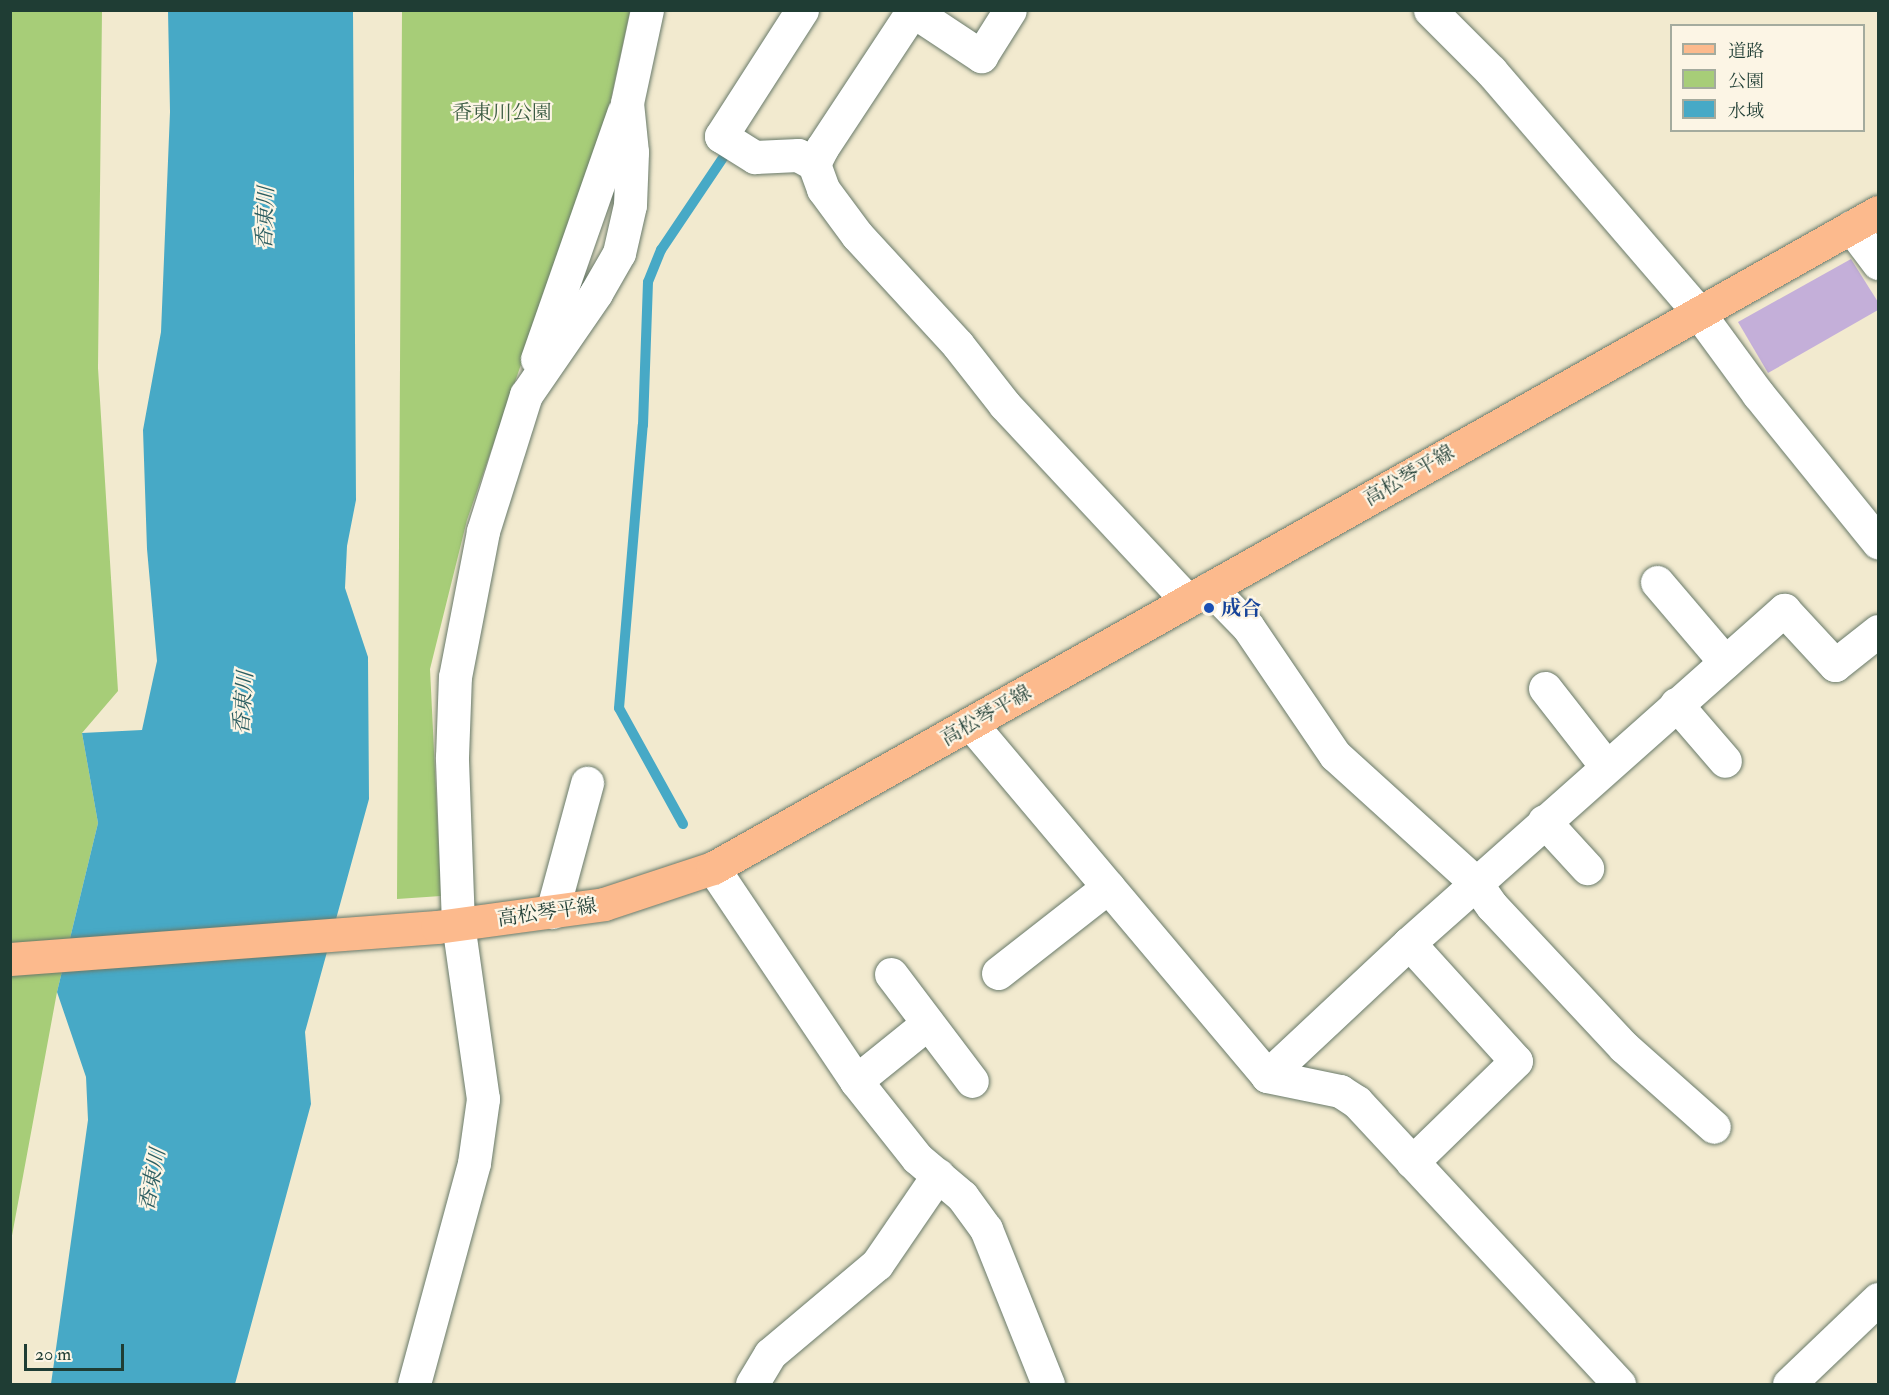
<!DOCTYPE html>
<meta charset="utf-8">
<style>
body{margin:0}
#map{position:relative;width:1889px;height:1395px;overflow:hidden;background:#f2eacf;font-family:"IM FELL Double Pica","Noto Serif JP",serif}
div>[style]{position:absolute}
.green>*{inset:0;background:#a7cd78}
.water>*{inset:0;background:#47a9c6}
.stream>*{height:10px;margin:-5px;padding:0 5px;transform-origin:5px;border-radius:5px;background:#47a9c6}
.building>*{inset:0;background:#c4afd9}
.roads{filter:drop-shadow(0 0 2px #697a6a) drop-shadow(0 0 2px #697a6a)}
.minor>*{height:33px;margin:-16.5px;padding:0 16.5px;transform-origin:16.5px;border-radius:16.5px;background:#fff}
.major>*{height:33px;margin:-16.5px;padding:0 16.5px;transform-origin:16.5px;border-radius:16.5px;background:#fcba8d}
.dots>*{width:16px;height:16px;translate:-50% -50%;box-sizing:border-box;border:3px solid #fcf5e5;border-radius:50%}
span{translate:-50% -50%;white-space:nowrap;text-align:center;line-height:1.15;-webkit-text-stroke:4.5px #fcf5e5;paint-order:stroke}
.park-label{font-size:20px;color:#3a5a42}
.street-label{font-size:20px;color:#1f3d34}
.transit-label{font-size:20px;color:#164399;font-weight:700}
.left{translate:0 -50%;text-align:left}
.water-label{font-size:21px;color:#2b5d60;font-style:italic}
.frame{position:absolute;inset:0;border:12px solid #1f3d34;pointer-events:none}
.legend{position:absolute;left:1670px;top:24px;width:195px;height:108px;box-sizing:border-box;background:#fcf5e5;border:2px solid #a4ab9e;margin:0;padding:8px 10px;list-style:none;font-size:18px;color:#1f3d34}
.legend li{display:flex;align-items:center;gap:12px;height:30px}
.legend b{width:30px;border:2px solid #a4ab9e}
.scale{position:absolute;left:24px;top:1344px;width:100px;height:27px;box-sizing:border-box;border:3px solid #1f3d34;border-top:0;padding-left:8px;font-size:18px;line-height:21px;white-space:nowrap;color:#1f3d34;-webkit-text-stroke:4px #fcf5e5;paint-order:stroke}
</style>
<div id="map">
<div class="green">
<i style="clip-path:polygon(11px 11px,102px 11px,98px 368px,118px 691px,82px 733px,98px 823px,57px 992px,11px 1241px)"></i>
<i style="clip-path:polygon(402px 11px,630px 11px,607px 117px,467px 520px,430px 669px,441px 896px,397px 899px)"></i>
</div>
<div class="water">
<i style="clip-path:polygon(168px 11px,353px 11px,356px 500px,347px 546px,345px 588px,368px 657px,369px 799px,305px 1032px,311px 1104px,235px 1384px,51px 1384px,88px 1120px,86px 1077px,57px 992px,98px 823px,82px 733px,142px 730px,157px 661px,147px 549px,143px 430px,161px 332px,170px 112px)"></i>
</div>
<div class="stream">
<i style="left:683px;top:824px;width:132px;rotate:-118.9deg"></i>
<i style="left:619px;top:708px;width:284px;rotate:-85.2deg"></i>
<i style="left:643px;top:425px;width:143px;rotate:-88deg"></i>
<i style="left:648px;top:282px;width:35px;rotate:-68deg"></i>
<i style="left:661px;top:250px;width:125px;rotate:-56.1deg"></i>
</div>
<div class="building">
<i style="clip-path:polygon(1851px 259px,1878px 302px,1878px 310px,1768px 373px,1738px 322px)"></i>
</div>
<div class="roads">
<div class="minor">
<i style="left:802px;top:10px;width:150px;rotate:122.7deg"></i>
<i style="left:721px;top:136px;width:40px;rotate:32deg"></i>
<i style="left:755px;top:157px;width:43px;rotate:-2.7deg"></i>
<i style="left:798px;top:155px;width:18px;rotate:29deg"></i>
<i style="left:913px;top:10px;width:165px;rotate:123.4deg"></i>
<i style="left:822px;top:148px;width:18px;rotate:117deg"></i>
<i style="left:814px;top:164px;width:27px;rotate:70deg"></i>
<i style="left:823px;top:189px;width:57px;rotate:53.5deg"></i>
<i style="left:857px;top:235px;width:149px;rotate:47.4deg"></i>
<i style="left:958px;top:345px;width:76px;rotate:51.9deg"></i>
<i style="left:1005px;top:405px;width:267px;rotate:47deg"></i>
<i style="left:1430px;top:10px;width:86px;rotate:45deg"></i>
<i style="left:1491px;top:71px;width:318px;rotate:49.3deg"></i>
<i style="left:1698px;top:312px;width:102px;rotate:53.8deg"></i>
<i style="left:1758px;top:394px;width:191px;rotate:51deg"></i>
<i style="left:913px;top:11px;width:82px;rotate:33.5deg"></i>
<i style="left:981px;top:56px;width:54px;rotate:-57.8deg"></i>
<i style="left:1851px;top:227px;width:45px;rotate:53.1deg"></i>
<i style="left:537px;top:359px;width:261px;rotate:-70.7deg"></i>
<i style="left:1657px;top:582px;width:105px;rotate:49.6deg"></i>
<i style="left:1210px;top:588px;width:54px;rotate:45.7deg"></i>
<i style="left:1248px;top:627px;width:155px;rotate:55.8deg"></i>
<i style="left:1335px;top:755px;width:189px;rotate:42.2deg"></i>
<i style="left:1475px;top:882px;width:29px;rotate:55deg"></i>
<i style="left:1492px;top:906px;width:193px;rotate:46.9deg"></i>
<i style="left:1624px;top:1047px;width:120px;rotate:41.6deg"></i>
<i style="left:1545px;top:688px;width:99px;rotate:52deg"></i>
<i style="left:1676px;top:704px;width:75px;rotate:49.3deg"></i>
<i style="left:971px;top:724px;width:460px;rotate:49.9deg"></i>
<i style="left:1267px;top:1076px;width:75px;rotate:11.6deg"></i>
<i style="left:1340px;top:1091px;width:20px;rotate:33deg"></i>
<i style="left:1357px;top:1102px;width:385px;rotate:47.1deg"></i>
<i style="left:1544px;top:821px;width:64px;rotate:47.5deg"></i>
<i style="left:713px;top:868px;width:257px;rotate:56.1deg"></i>
<i style="left:856px;top:1081px;width:98px;rotate:51.6deg"></i>
<i style="left:917px;top:1158px;width:59px;rotate:40.2deg"></i>
<i style="left:962px;top:1196px;width:41px;rotate:54deg"></i>
<i style="left:986px;top:1229px;width:167px;rotate:68.2deg"></i>
<i style="left:552px;top:912px;width:134px;rotate:-74.8deg"></i>
<i style="left:1409px;top:943px;width:502px;rotate:-41.61deg"></i>
<i style="left:1784px;top:610px;width:75px;rotate:47.2deg"></i>
<i style="left:1835px;top:665px;width:55px;rotate:-38.3deg"></i>
<i style="left:998px;top:973px;width:140px;rotate:-38deg"></i>
<i style="left:891px;top:974px;width:134px;rotate:52.9deg"></i>
<i style="left:1267px;top:1076px;width:195px;rotate:-43.1deg"></i>
<i style="left:1409px;top:943px;width:159px;rotate:47.8deg"></i>
<i style="left:1516px;top:1061px;width:145px;rotate:135.8deg"></i>
<i style="left:856px;top:1081px;width:92px;rotate:-38.9deg"></i>
<i style="left:414px;top:1384px;width:229px;rotate:-74.8deg"></i>
<i style="left:474px;top:1163px;width:65px;rotate:-82deg"></i>
<i style="left:483px;top:1099px;width:177px;rotate:-98.1deg"></i>
<i style="left:458px;top:924px;width:167px;rotate:-92.1deg"></i>
<i style="left:452px;top:757px;width:80px;rotate:-87.9deg"></i>
<i style="left:455px;top:677px;width:149px;rotate:-79.1deg"></i>
<i style="left:483px;top:531px;width:143px;rotate:-72.5deg"></i>
<i style="left:526px;top:395px;width:124px;rotate:-55.5deg"></i>
<i style="left:596px;top:293px;width:46px;rotate:-60.1deg"></i>
<i style="left:619px;top:253px;width:49px;rotate:-77.1deg"></i>
<i style="left:630px;top:205px;width:53px;rotate:-87.8deg"></i>
<i style="left:632px;top:152px;width:49px;rotate:-95.8deg"></i>
<i style="left:627px;top:103px;width:95px;rotate:-77.9deg"></i>
<i style="left:752px;top:1384px;width:35px;rotate:-59deg"></i>
<i style="left:770px;top:1354px;width:140px;rotate:-40.1deg"></i>
<i style="left:877px;top:1264px;width:108px;rotate:-55.6deg"></i>
<i style="left:1789px;top:1384px;width:123px;rotate:-43.7deg"></i>
</div>
<div class="major">
<i style="left:10px;top:959px;width:428px;rotate:-4.3deg"></i>
<i style="left:437px;top:927px;width:169px;rotate:-7.8deg"></i>
<i style="left:604px;top:904px;width:115px;rotate:-18.3deg"></i>
<i style="left:713px;top:868px;width:1337px;rotate:-29.38deg"></i>
</div>
</div>
<div class="dots">
<i style="left:1209px;top:608px;background:#1a4fb4"></i>
</div>
<div class="park-label">
<span style="left:502px;top:112px">香東川公園</span>
</div>
<div class="street-label">
<span style="left:1409px;top:475px;rotate:-30deg">高松琴平線</span>
<span style="left:986px;top:715px;rotate:-30deg">高松琴平線</span>
<span style="left:547px;top:912px;rotate:-8deg">高松琴平線</span>
</div>
<div class="transit-label">
<span class="left" style="left:1221px;top:608px">成合</span>
</div>
<div class="water-label">
<span style="left:266px;top:218px;rotate:-88deg">香東川</span>
<span style="left:244px;top:703px;rotate:-86deg">香東川</span>
<span style="left:153px;top:1180px;rotate:-79deg">香東川</span>
</div>
<div class="frame"></div>
<ul class="legend">
<li><b style="height:8px;background:#fcba8d"></b>道路</li>
<li><b style="height:16px;background:#a7cd78"></b>公園</li>
<li><b style="height:16px;background:#47a9c6"></b>水域</li>
</ul>
<div class="scale">20 m</div>
</div>
